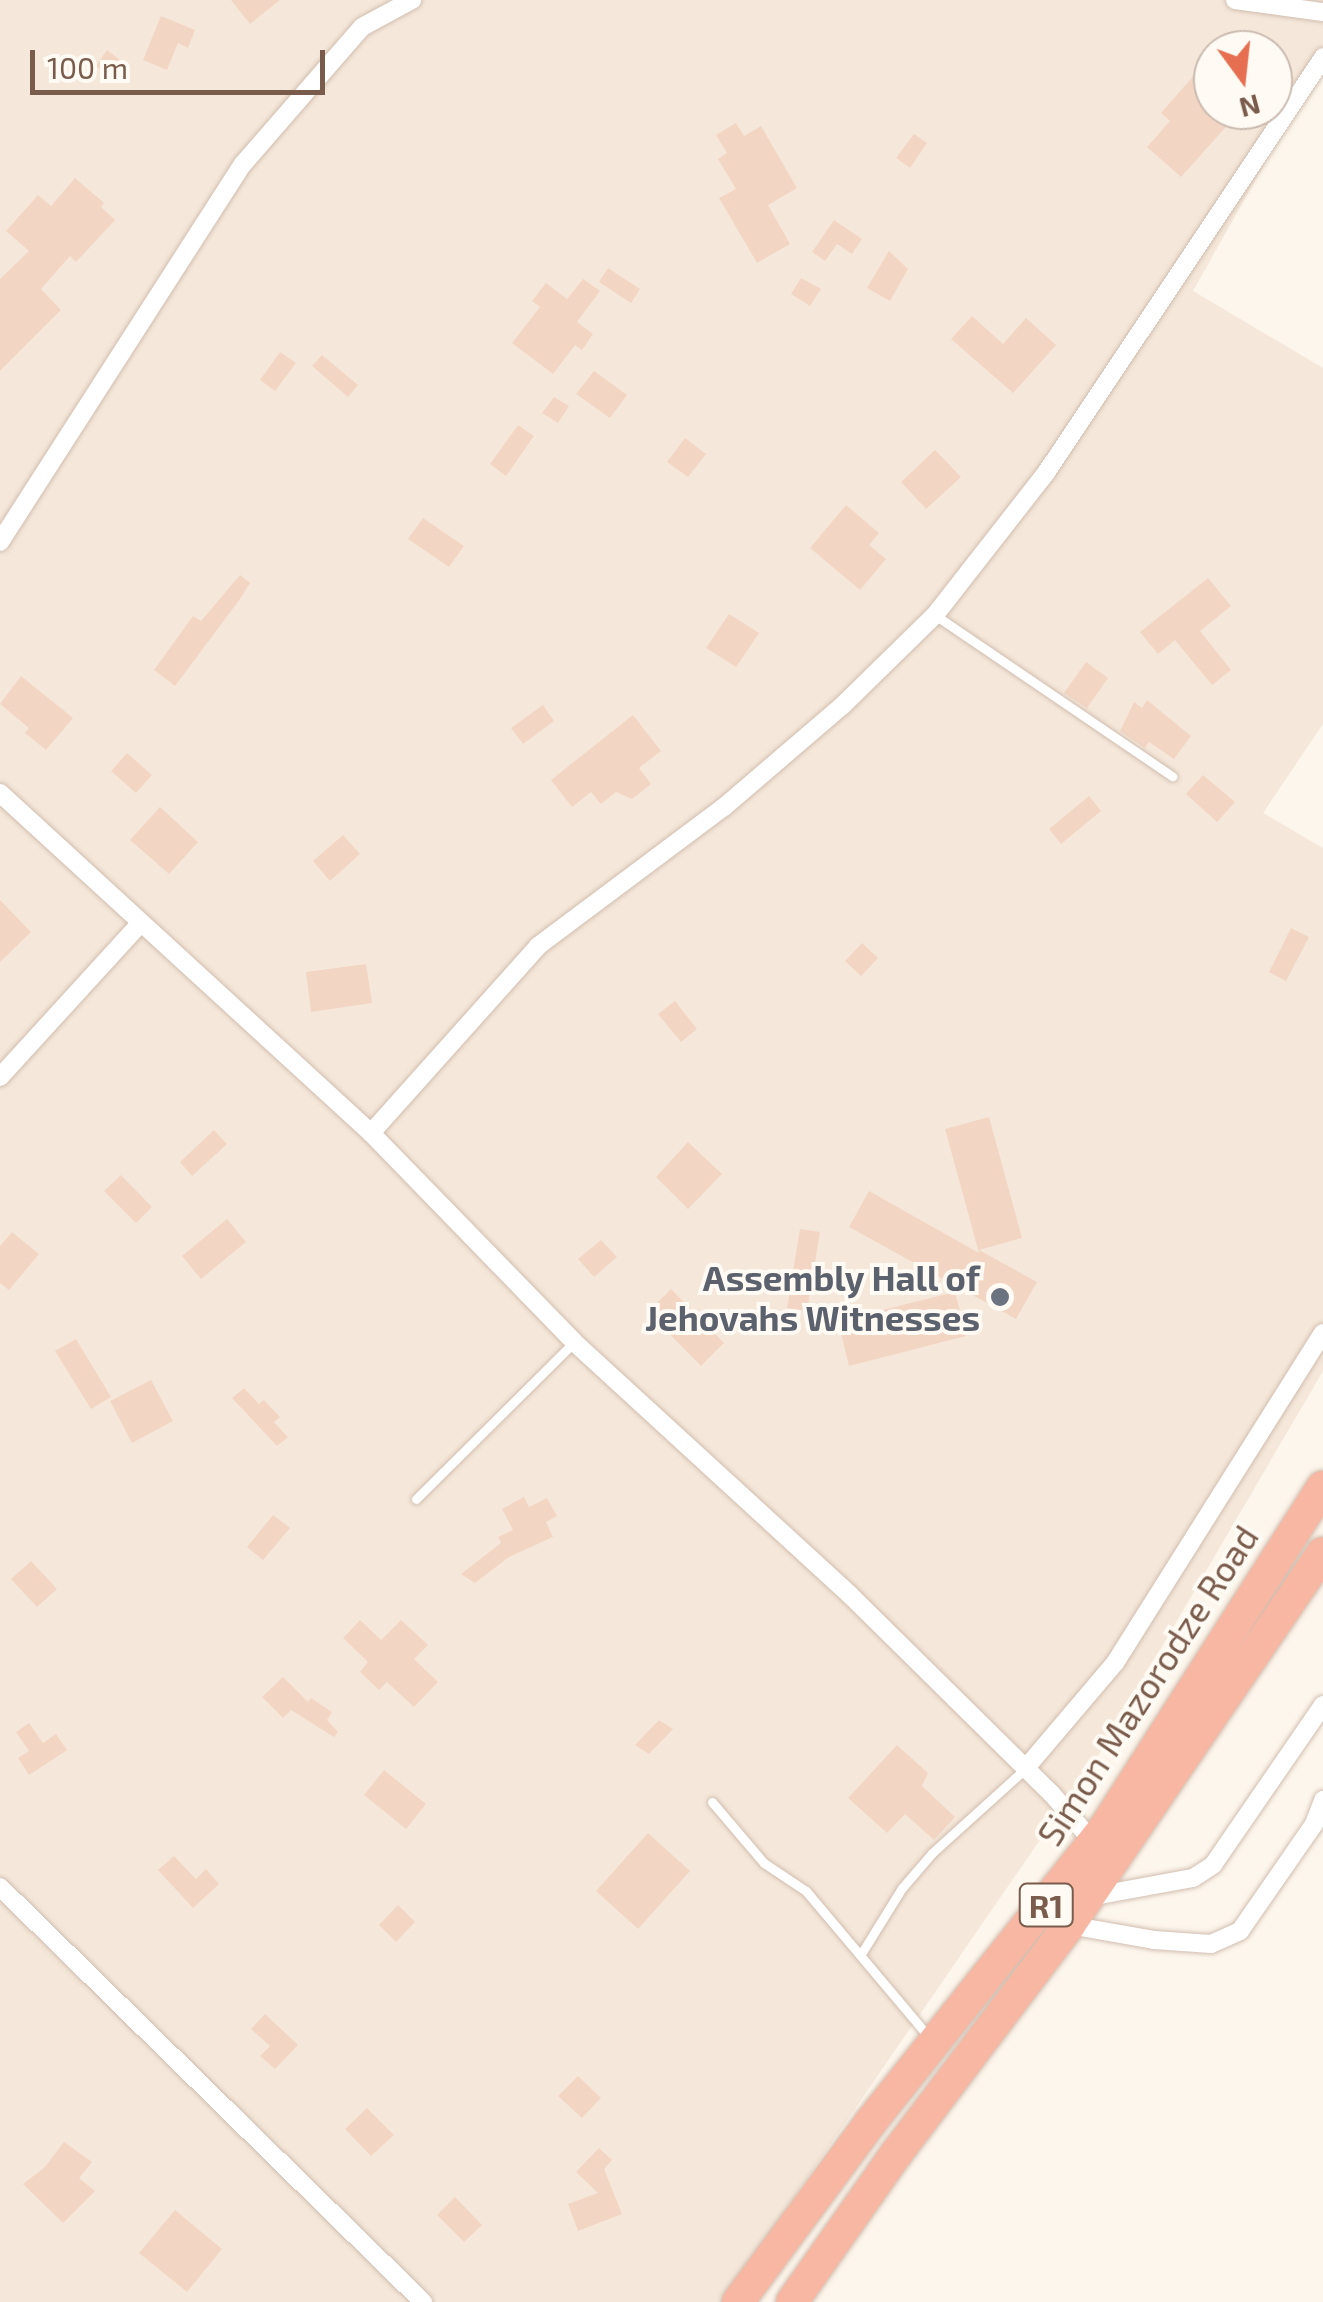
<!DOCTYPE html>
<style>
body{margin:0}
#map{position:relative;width:1323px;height:2302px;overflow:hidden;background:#fdf6ec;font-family:"Exo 2",sans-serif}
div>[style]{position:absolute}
.residential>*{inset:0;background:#f5e8da}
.building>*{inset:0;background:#f3d5c3}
.roads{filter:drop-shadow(0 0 2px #d1beb0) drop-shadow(0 0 2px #d1beb0)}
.lane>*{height:9px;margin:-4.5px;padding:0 4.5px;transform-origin:4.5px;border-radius:4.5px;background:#fff}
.street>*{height:18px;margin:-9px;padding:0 9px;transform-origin:9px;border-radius:9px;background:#fff}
.highway>*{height:32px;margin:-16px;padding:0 16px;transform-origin:16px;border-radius:16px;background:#f7b7a3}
.dots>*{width:28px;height:28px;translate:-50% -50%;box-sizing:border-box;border:5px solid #fffaf3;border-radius:50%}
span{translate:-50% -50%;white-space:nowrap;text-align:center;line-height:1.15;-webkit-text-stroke:8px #fffaf3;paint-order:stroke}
.shield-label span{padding:2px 8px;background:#fffaf3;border:2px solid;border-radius:8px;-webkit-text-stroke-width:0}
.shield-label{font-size:32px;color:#7a5c4d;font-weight:700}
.worship-label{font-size:35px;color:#5b616d;font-weight:700}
.right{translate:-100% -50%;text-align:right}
.street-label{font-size:35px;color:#7a5c4d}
.north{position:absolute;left:1193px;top:30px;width:100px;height:100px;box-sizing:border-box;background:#fffaf3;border:2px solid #cabbb1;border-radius:50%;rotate:165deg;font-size:28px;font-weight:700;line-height:40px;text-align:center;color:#7a5c4d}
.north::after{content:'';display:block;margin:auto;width:35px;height:45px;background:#e76f51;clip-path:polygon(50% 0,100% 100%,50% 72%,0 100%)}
.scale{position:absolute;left:30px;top:50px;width:295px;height:45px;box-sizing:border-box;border:5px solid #7a5c4d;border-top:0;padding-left:12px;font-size:30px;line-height:35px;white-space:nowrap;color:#7a5c4d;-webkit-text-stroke:8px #fffaf3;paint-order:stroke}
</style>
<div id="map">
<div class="residential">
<i style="clip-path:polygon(evenodd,0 0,1323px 0,1323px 60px,1193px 291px,1323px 368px,1323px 724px,1263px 813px,1323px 848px,1323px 1371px,1099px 1754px,722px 2302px,0 2302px,0 0,1213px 50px,1273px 50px,1273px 110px,1213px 110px,1213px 50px)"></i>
</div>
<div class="building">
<i style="clip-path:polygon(231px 0,280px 0,250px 24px)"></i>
<i style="clip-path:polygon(161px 16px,195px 30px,188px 48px,178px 43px,167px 70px,143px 60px)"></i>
<i style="clip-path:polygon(107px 50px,122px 62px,111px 77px,96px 66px)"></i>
<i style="clip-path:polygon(1196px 73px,1213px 88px,1213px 110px,1241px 110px,1181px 177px,1147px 147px,1170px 121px,1161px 113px)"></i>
<i style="clip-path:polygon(736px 123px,744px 136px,761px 126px,797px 188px,768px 205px,790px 244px,757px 263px,719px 198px,736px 189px,718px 159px,727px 153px,716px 135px)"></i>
<i style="clip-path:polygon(914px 134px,927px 143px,910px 168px,896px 158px)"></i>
<i style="clip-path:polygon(75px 178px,104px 203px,101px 207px,115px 220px,76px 262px,70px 256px,41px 289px,61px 310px,0 371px,0 279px,29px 251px,6px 231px,38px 195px,51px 206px)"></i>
<i style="clip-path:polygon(834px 220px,862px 239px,852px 254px,837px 244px,825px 261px,812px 252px)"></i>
<i style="clip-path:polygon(889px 251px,908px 269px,890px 301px,867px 288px)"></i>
<i style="clip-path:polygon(608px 268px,640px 289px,631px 303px,599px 282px)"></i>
<i style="clip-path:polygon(801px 278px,821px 289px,810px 306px,791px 294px)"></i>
<i style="clip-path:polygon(583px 279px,600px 291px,577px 322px,593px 334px,582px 350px,575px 345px,553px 374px,512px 343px,540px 307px,532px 301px,546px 283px,567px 299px)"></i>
<i style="clip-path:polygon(972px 316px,1003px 344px,1026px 318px,1056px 345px,1013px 393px,951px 339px)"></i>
<i style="clip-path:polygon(280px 352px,296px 363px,275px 391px,260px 380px)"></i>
<i style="clip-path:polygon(322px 355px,358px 385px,348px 397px,312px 366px)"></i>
<i style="clip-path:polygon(594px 371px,627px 395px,610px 418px,576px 394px)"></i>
<i style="clip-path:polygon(554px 397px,569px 406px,558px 423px,542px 413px)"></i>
<i style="clip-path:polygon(518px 425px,534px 436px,506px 476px,490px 464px)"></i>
<i style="clip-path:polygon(685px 438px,706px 454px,688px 477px,667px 462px)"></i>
<i style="clip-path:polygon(935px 450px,961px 477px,926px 509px,901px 482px)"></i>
<i style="clip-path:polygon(846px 505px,879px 533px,869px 545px,886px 559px,860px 590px,810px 548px)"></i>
<i style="clip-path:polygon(423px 518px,464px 546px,449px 567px,408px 539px)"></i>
<i style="clip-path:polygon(240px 575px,250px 583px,240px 599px,175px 686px,154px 670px,193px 616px,201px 621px)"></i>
<i style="clip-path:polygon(1208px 578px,1231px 606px,1200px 631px,1231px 670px,1212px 685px,1175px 640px,1158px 654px,1140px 632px)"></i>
<i style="clip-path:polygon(729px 614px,759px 633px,736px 667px,706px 648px)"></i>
<i style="clip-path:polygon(1086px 662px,1108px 678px,1087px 708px,1064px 693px)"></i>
<i style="clip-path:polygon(21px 676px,73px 718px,46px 750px,25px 733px,29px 728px,0 704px)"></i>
<i style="clip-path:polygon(1147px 700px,1191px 736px,1174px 759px,1149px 742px,1145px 748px,1120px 731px,1134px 702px,1142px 708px)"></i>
<i style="clip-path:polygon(543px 705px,554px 721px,523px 744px,511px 728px)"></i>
<i style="clip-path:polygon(633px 715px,661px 751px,639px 768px,651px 784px,632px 799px,616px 792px,601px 804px,591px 792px,572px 807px,551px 780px)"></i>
<i style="clip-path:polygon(127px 753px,152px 775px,136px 793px,111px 771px)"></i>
<i style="clip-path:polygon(1203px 775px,1235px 802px,1217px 822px,1186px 794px)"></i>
<i style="clip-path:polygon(1089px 796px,1101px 811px,1061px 844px,1049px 829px)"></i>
<i style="clip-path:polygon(160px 807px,198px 842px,169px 874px,130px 840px)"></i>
<i style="clip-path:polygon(343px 835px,360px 854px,330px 881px,313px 861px)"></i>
<i style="clip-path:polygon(0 900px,31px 932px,0 962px)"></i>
<i style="clip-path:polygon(1291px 928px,1309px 937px,1286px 981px,1269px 972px)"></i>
<i style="clip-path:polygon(862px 943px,878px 958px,861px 976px,845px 961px)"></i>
<i style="clip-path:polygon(366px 964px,372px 1003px,311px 1012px,306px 972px)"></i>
<i style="clip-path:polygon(675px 1001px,697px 1029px,681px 1042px,658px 1014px)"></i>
<i style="clip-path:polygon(989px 1117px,1022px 1238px,979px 1250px,1037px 1282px,1016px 1319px,849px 1227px,869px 1191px,979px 1253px,945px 1129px)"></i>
<i style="clip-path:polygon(214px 1130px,227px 1144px,192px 1176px,180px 1162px)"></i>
<i style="clip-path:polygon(688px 1142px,722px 1174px,688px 1209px,656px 1177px)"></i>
<i style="clip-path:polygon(121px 1175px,152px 1207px,136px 1223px,104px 1191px)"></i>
<i style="clip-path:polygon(227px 1219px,246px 1242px,201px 1279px,182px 1256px)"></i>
<i style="clip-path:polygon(800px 1229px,820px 1232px,807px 1311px,787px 1308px)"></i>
<i style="clip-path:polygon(12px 1232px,39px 1254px,9px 1290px,0 1283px,0 1246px)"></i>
<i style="clip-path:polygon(601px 1240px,617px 1257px,594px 1277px,578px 1259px)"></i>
<i style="clip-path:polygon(671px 1289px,724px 1343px,701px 1366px,648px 1312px)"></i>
<i style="clip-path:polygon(955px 1292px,966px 1336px,849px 1366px,838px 1321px)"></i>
<i style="clip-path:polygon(76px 1339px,111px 1397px,91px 1409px,55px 1351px)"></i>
<i style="clip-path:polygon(151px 1380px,173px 1421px,132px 1443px,110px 1401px)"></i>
<i style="clip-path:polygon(244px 1388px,259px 1404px,264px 1400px,280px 1417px,274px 1422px,288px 1437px,277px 1446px,232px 1398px)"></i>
<i style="clip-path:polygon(524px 1497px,529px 1507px,547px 1498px,557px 1516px,546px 1522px,553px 1537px,509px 1557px,475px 1583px,461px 1574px,501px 1543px,498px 1537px,513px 1530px,502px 1509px)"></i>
<i style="clip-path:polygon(273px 1515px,290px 1528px,263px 1560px,247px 1547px)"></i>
<i style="clip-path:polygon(31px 1561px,57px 1589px,37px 1607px,11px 1579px)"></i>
<i style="clip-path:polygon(360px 1620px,381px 1640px,401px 1620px,428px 1645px,414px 1659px,438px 1682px,414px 1707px,387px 1682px,379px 1690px,360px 1672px,368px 1662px,343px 1638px)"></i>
<i style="clip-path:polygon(283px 1677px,308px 1702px,311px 1698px,332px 1712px,327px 1720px,338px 1732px,334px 1737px,291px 1710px,283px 1718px,262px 1697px)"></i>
<i style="clip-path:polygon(659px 1720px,673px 1729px,649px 1754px,635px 1745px)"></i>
<i style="clip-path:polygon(29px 1723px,43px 1743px,56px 1734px,67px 1750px,29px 1775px,18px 1758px,29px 1751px,16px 1732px)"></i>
<i style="clip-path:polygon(897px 1745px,928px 1773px,922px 1786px,955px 1817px,934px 1840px,905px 1814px,887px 1833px,848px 1798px)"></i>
<i style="clip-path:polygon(384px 1770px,426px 1804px,406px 1829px,364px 1795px)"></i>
<i style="clip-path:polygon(648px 1833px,690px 1871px,638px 1929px,596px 1891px)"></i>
<i style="clip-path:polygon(174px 1856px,196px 1879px,206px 1869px,219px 1884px,193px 1908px,158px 1870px)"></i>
<i style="clip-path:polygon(398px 1905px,415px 1922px,396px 1942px,379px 1925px)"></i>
<i style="clip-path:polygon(265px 2014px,298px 2045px,275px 2069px,260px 2056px,270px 2046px,251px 2029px)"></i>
<i style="clip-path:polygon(578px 2076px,601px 2098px,582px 2118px,558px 2096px)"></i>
<i style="clip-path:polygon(367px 2108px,394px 2135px,371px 2156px,345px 2129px)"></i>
<i style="clip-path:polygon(64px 2142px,92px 2162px,79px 2178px,95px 2191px,63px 2223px,23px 2184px,44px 2168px)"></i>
<i style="clip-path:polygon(599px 2148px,612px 2160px,604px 2169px,622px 2214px,578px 2231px,568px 2204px,598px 2193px,576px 2172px)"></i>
<i style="clip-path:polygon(455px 2197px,482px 2225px,464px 2242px,437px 2215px)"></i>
<i style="clip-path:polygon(175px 2210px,222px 2249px,187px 2292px,139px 2253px)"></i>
</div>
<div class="roads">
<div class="lane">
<i style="left:935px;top:615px;width:287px;rotate:34.2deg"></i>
<i style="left:416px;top:1499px;width:223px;rotate:-44.8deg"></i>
<i style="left:712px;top:1802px;width:80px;rotate:49.6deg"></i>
<i style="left:764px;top:1863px;width:50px;rotate:33.7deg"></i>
<i style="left:806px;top:1891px;width:192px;rotate:49.9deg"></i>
<i style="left:861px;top:1954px;width:78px;rotate:-58.2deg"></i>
<i style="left:902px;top:1888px;width:46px;rotate:-49.4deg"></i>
<i style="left:932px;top:1853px;width:125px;rotate:-42.1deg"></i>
</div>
<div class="street">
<i style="left:1235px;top:0;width:89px;rotate:7.8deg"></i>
<i style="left:0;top:542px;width:449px;rotate:-57.3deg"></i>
<i style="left:243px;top:164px;width:181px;rotate:-49deg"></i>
<i style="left:362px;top:27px;width:57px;rotate:-28.4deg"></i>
<i style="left:0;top:793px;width:503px;rotate:42.5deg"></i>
<i style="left:371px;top:1133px;width:291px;rotate:45.8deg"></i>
<i style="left:574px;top:1342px;width:374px;rotate:42.5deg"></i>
<i style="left:850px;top:1595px;width:282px;rotate:44.6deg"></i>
<i style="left:1051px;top:1793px;width:66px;rotate:49.3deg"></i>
<i style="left:0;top:1077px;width:206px;rotate:-47.6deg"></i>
<i style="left:371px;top:1133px;width:251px;rotate:-48.2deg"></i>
<i style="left:538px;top:946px;width:232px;rotate:-36.8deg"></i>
<i style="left:724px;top:807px;width:155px;rotate:-40.6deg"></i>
<i style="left:842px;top:706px;width:130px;rotate:-44.4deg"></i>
<i style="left:935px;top:615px;width:180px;rotate:-52deg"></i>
<i style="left:1046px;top:473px;width:500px;rotate:-56.3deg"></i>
<i style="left:1025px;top:1769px;width:139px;rotate:-49.7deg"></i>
<i style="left:1115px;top:1663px;width:390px;rotate:-57.8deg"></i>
<i style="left:0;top:1887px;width:593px;rotate:44.45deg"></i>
<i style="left:1089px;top:1897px;width:106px;rotate:-10.4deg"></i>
<i style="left:1193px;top:1878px;width:24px;rotate:-33deg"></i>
<i style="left:1213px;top:1865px;width:194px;rotate:-55.5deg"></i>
<i style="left:1069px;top:1925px;width:86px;rotate:10deg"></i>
<i style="left:1154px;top:1940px;width:57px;rotate:4deg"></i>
<i style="left:1211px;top:1944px;width:32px;rotate:-24deg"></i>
<i style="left:1240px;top:1931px;width:130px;rotate:-55.3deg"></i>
<i style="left:1314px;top:1824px;width:26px;rotate:-69deg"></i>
</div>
<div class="highway">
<i style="left:738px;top:2302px;width:222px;rotate:-53.6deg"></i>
<i style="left:870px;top:2123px;width:376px;rotate:-51.5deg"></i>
<i style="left:1104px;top:1829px;width:406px;rotate:-57.4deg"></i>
<i style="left:792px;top:2302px;width:181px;rotate:-54.9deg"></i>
<i style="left:896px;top:2154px;width:287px;rotate:-52.9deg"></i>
<i style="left:1069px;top:1925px;width:450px;rotate:-55.7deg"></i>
</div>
</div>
<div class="dots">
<i style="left:1000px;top:1297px;background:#6b7280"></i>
</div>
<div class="shield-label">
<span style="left:1046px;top:1905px">R1</span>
</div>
<div class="worship-label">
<span class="right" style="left:980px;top:1297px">Assembly Hall of<br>Jehovahs Witnesses</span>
</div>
<div class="street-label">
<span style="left:1147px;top:1685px;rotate:-57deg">Simon Mazorodze Road</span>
</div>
<div class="north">N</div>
<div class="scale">100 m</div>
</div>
